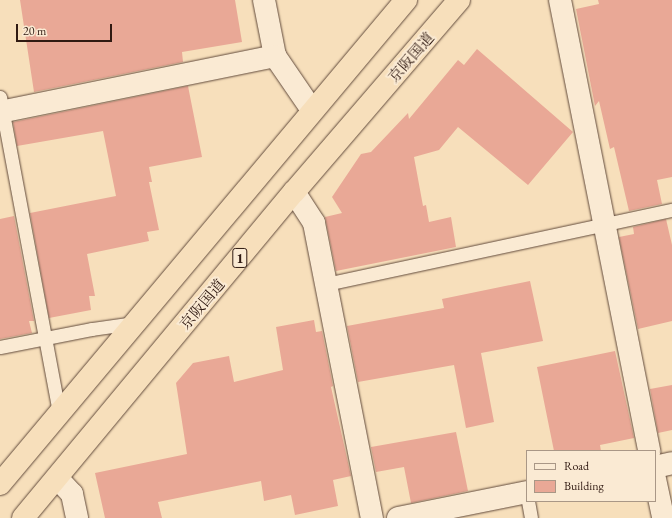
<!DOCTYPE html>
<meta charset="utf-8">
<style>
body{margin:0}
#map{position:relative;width:672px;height:518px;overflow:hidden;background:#f7dfbb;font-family:"EB Garamond","Noto Serif JP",serif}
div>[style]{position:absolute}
.building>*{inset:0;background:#e9a896}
.roads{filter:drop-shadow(0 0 1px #624b3c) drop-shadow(0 0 1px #624b3c)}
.lane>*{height:13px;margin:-6.5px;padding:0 6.5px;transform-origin:6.5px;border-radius:6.5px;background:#faead3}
.street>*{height:22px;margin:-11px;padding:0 11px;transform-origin:11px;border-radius:11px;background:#faead3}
.highway>*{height:22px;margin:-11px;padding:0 11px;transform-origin:11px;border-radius:11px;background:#f7dfbb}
span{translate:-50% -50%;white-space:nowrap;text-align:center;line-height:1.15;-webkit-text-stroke:4px #faead3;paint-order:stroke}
.shield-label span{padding:1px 3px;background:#faead3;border:1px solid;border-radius:3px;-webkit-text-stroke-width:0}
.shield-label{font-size:14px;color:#301a12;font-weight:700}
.street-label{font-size:15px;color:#301a12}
.legend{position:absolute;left:526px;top:450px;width:130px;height:52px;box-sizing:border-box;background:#faead3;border:1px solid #a99786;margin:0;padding:5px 7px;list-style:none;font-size:12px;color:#301a12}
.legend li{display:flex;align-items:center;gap:8px;height:20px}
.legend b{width:20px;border:1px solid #a99786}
.scale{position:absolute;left:16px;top:24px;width:96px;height:18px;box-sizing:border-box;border:2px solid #301a12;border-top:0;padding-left:5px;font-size:12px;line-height:14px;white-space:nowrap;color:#301a12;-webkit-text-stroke:3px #faead3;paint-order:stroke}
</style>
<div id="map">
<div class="building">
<i style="clip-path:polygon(20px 0,235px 0,242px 42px,182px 52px,183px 62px,34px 92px)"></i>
<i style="clip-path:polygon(598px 0,672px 0,672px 177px,657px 180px,662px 204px,629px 211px,614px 147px,610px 149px,599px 101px,595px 106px,576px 9px,599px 4px)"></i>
<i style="clip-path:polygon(477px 49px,573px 132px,528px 185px,458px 127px,439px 150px,414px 157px,423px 206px,426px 205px,429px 222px,451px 217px,456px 247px,336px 271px,325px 217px,342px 213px,332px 197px,361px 154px,371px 152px,408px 113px,409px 119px,458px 60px,464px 65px)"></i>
<i style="clip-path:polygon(188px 86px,202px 157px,149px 167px,152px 182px,149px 182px,159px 230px,147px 232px,149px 241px,87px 254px,95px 296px,89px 296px,91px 310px,49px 318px,30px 213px,116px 196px,103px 131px,17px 146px,13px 122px)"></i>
<i style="clip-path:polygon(14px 216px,34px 321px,29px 321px,32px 333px,0 339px,0 219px)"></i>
<i style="clip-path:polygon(666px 219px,672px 245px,672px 321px,638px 329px,619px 237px,634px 234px,633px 227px)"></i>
<i style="clip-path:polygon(530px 281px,543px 341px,481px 353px,494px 422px,466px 428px,454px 365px,358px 382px,347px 326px,444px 308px,442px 299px)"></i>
<i style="clip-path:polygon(314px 320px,316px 332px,322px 331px,333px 386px,331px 387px,351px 476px,333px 480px,338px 506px,295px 515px,291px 495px,264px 501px,261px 481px,158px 502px,162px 518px,105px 518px,95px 473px,187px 454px,176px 383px,193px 363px,229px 356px,234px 382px,283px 370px,276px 327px)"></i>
<i style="clip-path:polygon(615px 351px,634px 438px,600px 445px,601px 451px,554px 451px,537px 367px)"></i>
<i style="clip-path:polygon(672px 385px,672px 430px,658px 433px,650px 389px)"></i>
<i style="clip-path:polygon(456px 432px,468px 491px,411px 503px,404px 467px,376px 472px,371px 447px)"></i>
</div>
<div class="roads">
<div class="lane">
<i style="left:0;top:97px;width:321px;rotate:79.4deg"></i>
<i style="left:326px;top:284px;width:354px;rotate:-12.1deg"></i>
<i style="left:0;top:347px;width:94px;rotate:-11.1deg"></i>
<i style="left:92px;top:329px;width:42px;rotate:-8.1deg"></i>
<i style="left:528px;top:501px;width:17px;rotate:80deg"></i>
</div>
<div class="street">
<i style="left:264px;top:0;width:57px;rotate:78.9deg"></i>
<i style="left:560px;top:0;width:460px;rotate:78.8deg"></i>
<i style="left:0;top:112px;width:281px;rotate:-11.5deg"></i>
<i style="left:275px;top:56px;width:65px;rotate:55.6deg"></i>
<i style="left:294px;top:192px;width:37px;rotate:57deg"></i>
<i style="left:314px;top:223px;width:301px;rotate:78.9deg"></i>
<i style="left:655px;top:467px;width:17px;rotate:-13deg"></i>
<i style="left:57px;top:478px;width:22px;rotate:47deg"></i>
<i style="left:72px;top:494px;width:25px;rotate:78deg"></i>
<i style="left:655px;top:479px;width:40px;rotate:78deg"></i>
<i style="left:398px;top:518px;width:132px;rotate:-11.4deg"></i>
</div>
<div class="highway">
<i style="left:0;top:484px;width:632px;rotate:-50.01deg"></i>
<i style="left:23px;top:518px;width:424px;rotate:-50.3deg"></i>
<i style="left:294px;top:192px;width:253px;rotate:-49.3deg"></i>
</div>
</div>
<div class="shield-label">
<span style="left:240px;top:258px">1</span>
</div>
<div class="street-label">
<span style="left:411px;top:57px;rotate:-49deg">京阪国道</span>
<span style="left:202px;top:304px;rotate:-50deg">京阪国道</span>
</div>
<ul class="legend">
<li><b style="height:5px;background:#faead3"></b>Road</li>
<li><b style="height:11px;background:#e9a896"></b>Building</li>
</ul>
<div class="scale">20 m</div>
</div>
